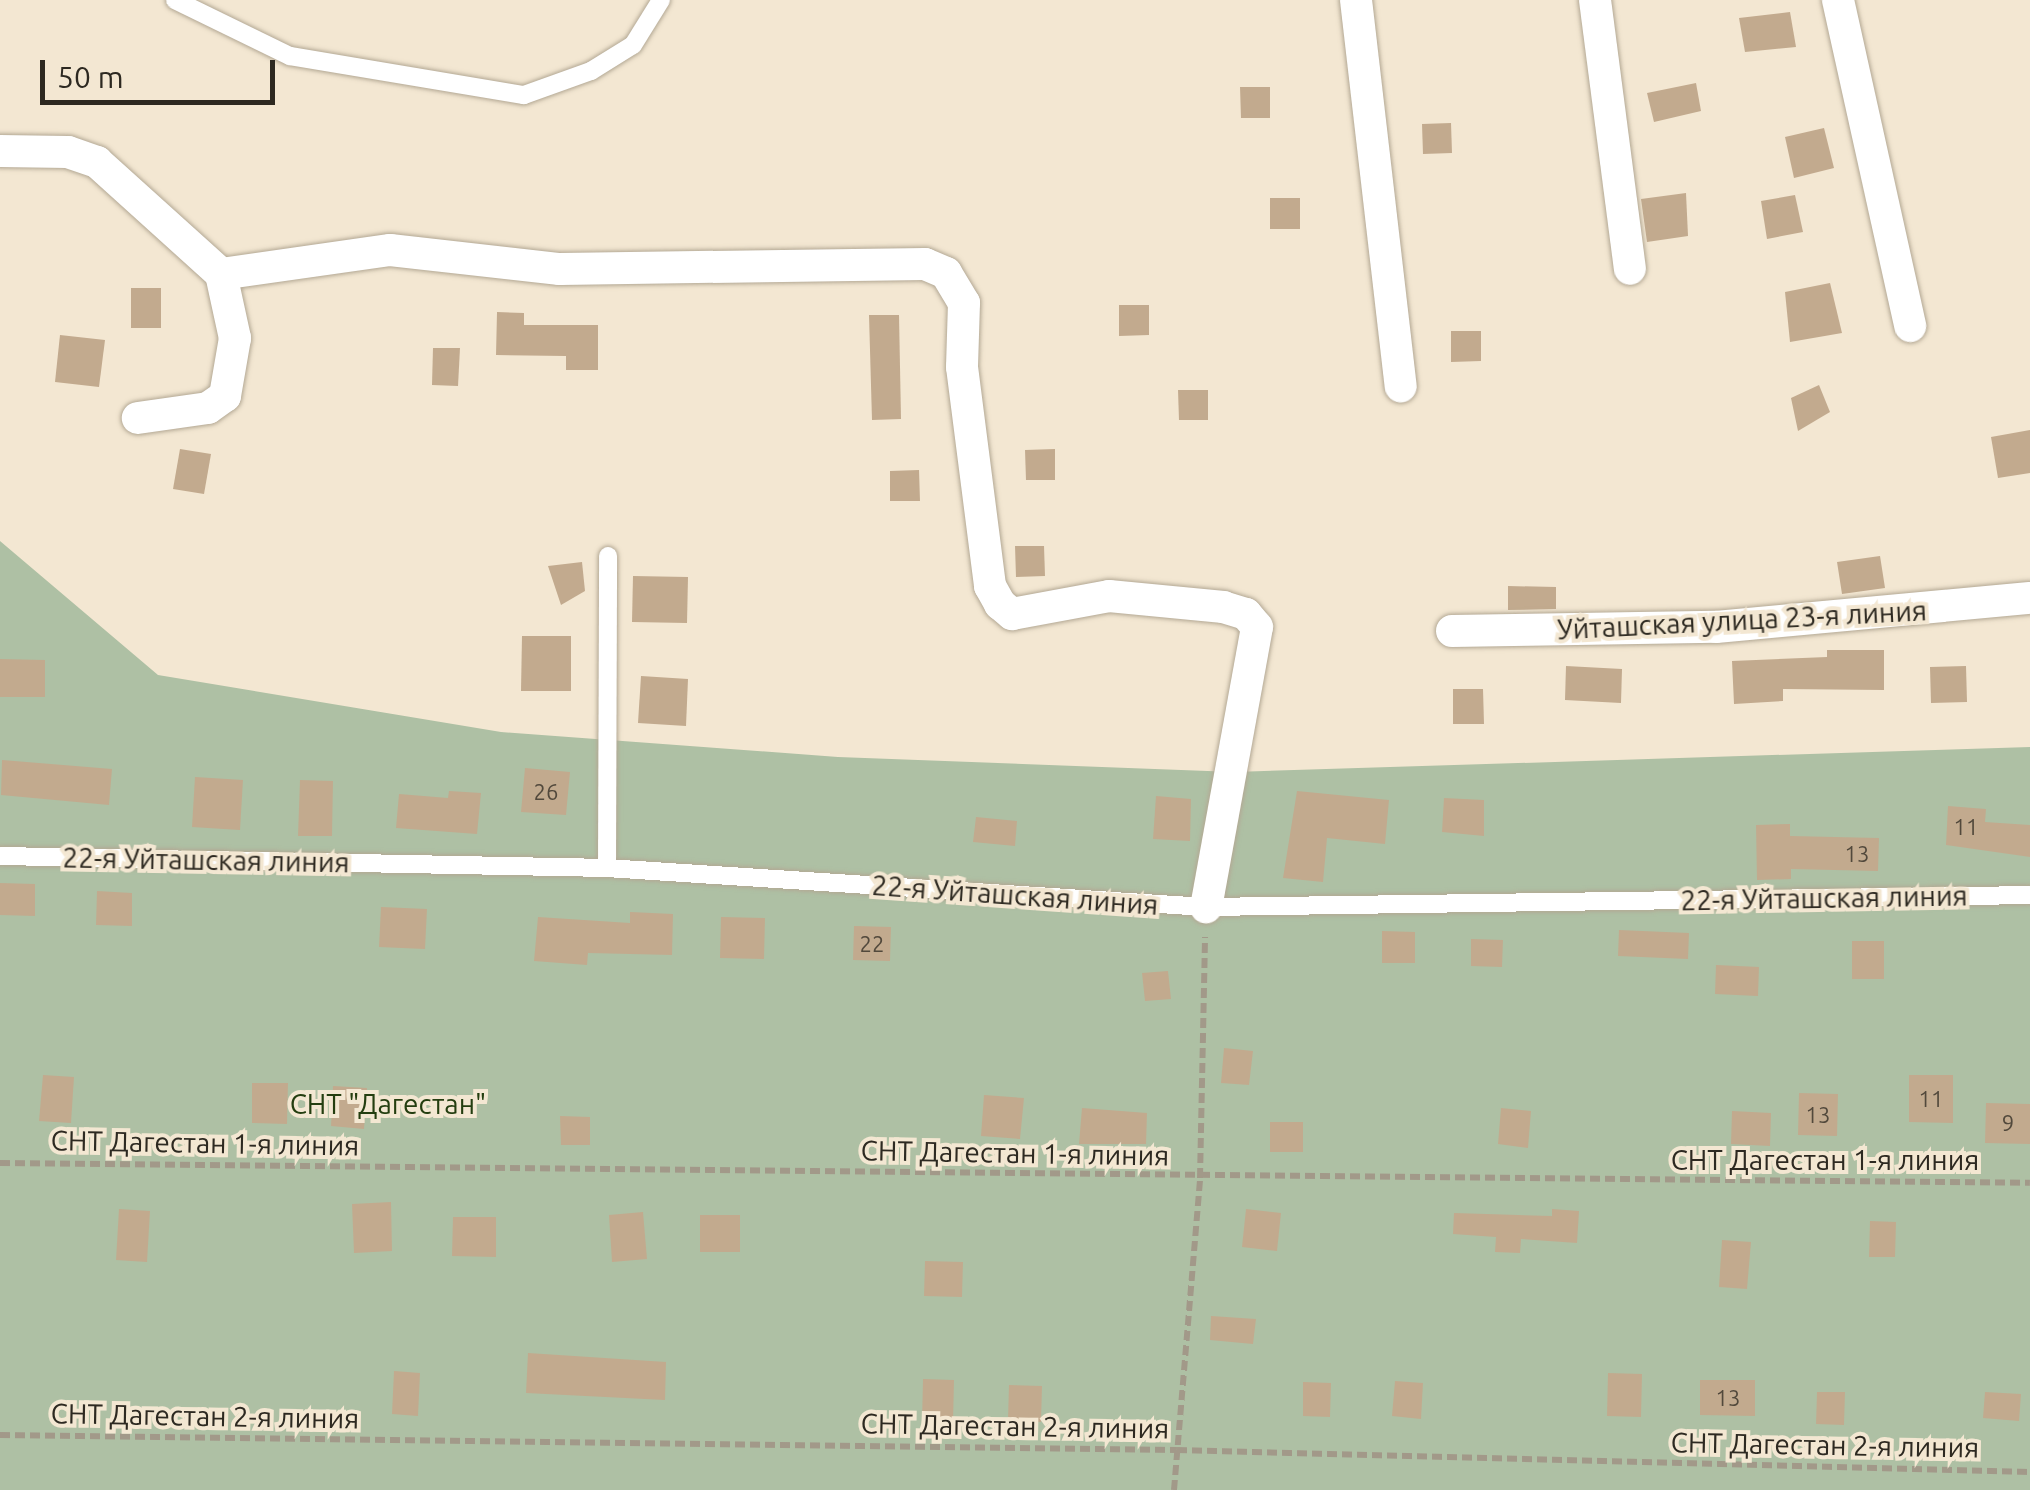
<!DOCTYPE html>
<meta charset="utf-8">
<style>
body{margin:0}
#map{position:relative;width:2030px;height:1490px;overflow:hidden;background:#f3e7d2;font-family:Ubuntu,sans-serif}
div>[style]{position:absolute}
.green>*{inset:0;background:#aec0a4}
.building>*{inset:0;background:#c2aa8e}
.path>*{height:6px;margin-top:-3px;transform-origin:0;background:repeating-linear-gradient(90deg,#a29989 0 10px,transparent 0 15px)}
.roads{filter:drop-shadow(0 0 2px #b3a894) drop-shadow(0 0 2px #b3a894)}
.service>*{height:18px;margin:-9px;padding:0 9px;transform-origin:9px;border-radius:9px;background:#fff}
.minor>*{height:32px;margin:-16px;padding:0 16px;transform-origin:16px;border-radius:16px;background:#fff}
span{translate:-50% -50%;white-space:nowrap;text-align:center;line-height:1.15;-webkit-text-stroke:8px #f3e7d2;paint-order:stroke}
.number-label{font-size:22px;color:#52493c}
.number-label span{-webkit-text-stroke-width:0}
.street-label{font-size:28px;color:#2d2921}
.park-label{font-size:28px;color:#243e10}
.scale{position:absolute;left:40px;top:60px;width:235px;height:45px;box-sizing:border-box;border:5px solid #2d2921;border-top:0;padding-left:12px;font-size:30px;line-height:35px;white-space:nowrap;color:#2d2921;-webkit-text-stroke:8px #f3e7d2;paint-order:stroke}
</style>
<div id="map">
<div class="green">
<i style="clip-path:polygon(0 541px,158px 675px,501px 732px,838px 757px,1234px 772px,2030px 747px,2030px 1490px,0 1490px)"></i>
</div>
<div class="building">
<i style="clip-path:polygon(1790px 12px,1796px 47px,1745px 52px,1739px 18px)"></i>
<i style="clip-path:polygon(1696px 83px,1701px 111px,1654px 122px,1647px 93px)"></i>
<i style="clip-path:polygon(1240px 87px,1270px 87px,1270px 118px,1241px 118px)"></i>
<i style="clip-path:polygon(1451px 123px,1452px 153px,1423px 154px,1422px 124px)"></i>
<i style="clip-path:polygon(1824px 128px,1834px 168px,1794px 178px,1785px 137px)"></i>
<i style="clip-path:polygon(1686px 193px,1688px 236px,1647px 242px,1641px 199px)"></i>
<i style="clip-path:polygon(1795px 195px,1803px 232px,1767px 239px,1761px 201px)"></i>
<i style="clip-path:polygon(1270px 198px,1300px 198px,1300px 229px,1270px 229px)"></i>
<i style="clip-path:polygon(1830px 283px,1842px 333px,1790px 342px,1785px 292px)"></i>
<i style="clip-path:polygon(131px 288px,161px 288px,161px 328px,131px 328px)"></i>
<i style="clip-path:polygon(1119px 305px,1149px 305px,1149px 335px,1119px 336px)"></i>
<i style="clip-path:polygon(497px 312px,524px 313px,524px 325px,598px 325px,598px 370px,566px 370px,566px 356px,496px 355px)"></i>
<i style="clip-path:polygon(869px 315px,899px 315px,901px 419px,872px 420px)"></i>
<i style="clip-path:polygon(1451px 331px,1481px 331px,1481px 361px,1451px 362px)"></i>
<i style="clip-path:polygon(60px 335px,105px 340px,99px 387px,55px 382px)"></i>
<i style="clip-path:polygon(433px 348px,460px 348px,458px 386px,432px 385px)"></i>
<i style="clip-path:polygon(1819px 385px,1830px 412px,1798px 431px,1791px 398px)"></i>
<i style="clip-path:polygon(1178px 390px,1208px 390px,1208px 420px,1179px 420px)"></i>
<i style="clip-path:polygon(2030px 430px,2030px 473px,1998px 478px,1991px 437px)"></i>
<i style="clip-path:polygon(180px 449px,211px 454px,204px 494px,173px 489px)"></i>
<i style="clip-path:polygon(1055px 449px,1055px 480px,1026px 480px,1025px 450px)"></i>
<i style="clip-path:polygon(919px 470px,920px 501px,890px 501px,890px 471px)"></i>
<i style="clip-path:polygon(1015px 546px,1044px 546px,1045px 576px,1016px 577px)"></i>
<i style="clip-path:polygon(1880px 556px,1885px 588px,1842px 594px,1837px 562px)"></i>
<i style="clip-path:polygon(582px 562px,585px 591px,561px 605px,548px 566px)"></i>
<i style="clip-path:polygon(633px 576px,688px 577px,687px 623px,632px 622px)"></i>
<i style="clip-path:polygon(1508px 586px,1556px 587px,1556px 609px,1508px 610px)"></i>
<i style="clip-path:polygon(522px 636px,571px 636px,571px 691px,521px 691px)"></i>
<i style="clip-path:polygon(1827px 650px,1884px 650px,1884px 690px,1783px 689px,1783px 701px,1734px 704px,1732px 661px,1827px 657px)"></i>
<i style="clip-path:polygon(0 659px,45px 660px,45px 697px,0 697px)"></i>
<i style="clip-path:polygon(1566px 666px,1622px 669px,1621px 703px,1565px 700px)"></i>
<i style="clip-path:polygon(1966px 666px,1967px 702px,1931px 703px,1930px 667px)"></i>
<i style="clip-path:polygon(641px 676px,688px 679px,686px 726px,638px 723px)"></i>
<i style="clip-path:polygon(1453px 689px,1483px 689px,1484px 724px,1453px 724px)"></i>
<i style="clip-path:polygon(2px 760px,112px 769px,109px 805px,1px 795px)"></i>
<i style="clip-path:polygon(525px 768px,570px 772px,566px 815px,521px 812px)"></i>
<i style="clip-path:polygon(195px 777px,243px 780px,240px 830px,192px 827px)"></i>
<i style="clip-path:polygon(300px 780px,333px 781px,332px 836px,298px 836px)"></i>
<i style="clip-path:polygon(449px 791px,481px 793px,477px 834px,396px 828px,399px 794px,448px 798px)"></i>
<i style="clip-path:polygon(1297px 791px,1389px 800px,1385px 844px,1327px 838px,1323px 882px,1283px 878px)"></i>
<i style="clip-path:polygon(1156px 796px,1191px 799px,1190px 841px,1153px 839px)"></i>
<i style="clip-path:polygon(1444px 798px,1484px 800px,1484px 836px,1442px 832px)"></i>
<i style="clip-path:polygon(1948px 806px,1986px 809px,1985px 822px,2030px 825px,2030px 857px,1946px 845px)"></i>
<i style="clip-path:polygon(976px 817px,1017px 821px,1015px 846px,973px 842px)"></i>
<i style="clip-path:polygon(1790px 824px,1790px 836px,1879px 838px,1878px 871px,1791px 869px,1791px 879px,1757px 880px,1756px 825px)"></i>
<i style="clip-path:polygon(0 883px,35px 884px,35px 916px,0 915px)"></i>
<i style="clip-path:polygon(97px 891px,132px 893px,132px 926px,96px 925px)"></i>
<i style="clip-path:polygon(381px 907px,427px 909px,425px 949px,379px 947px)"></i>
<i style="clip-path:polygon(630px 912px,673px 914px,672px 955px,588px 953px,587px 965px,534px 961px,538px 917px,630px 923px)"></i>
<i style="clip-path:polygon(721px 917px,765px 918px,764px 959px,720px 958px)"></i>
<i style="clip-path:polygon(854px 926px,891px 927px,890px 961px,853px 960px)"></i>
<i style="clip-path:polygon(1619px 930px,1689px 933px,1688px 959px,1618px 956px)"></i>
<i style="clip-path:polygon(1382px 931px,1415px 932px,1415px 963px,1382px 963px)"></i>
<i style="clip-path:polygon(1471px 939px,1503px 940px,1502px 967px,1471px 966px)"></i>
<i style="clip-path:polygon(1852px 941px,1884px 941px,1884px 979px,1852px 979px)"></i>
<i style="clip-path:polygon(1716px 965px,1759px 967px,1758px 996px,1715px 994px)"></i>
<i style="clip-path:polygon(1168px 971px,1171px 999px,1145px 1001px,1142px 973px)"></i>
<i style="clip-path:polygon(1224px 1048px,1253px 1051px,1249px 1085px,1221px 1083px)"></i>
<i style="clip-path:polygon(43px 1075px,74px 1077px,71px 1123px,39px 1121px)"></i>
<i style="clip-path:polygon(1909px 1075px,1953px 1075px,1953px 1123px,1909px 1122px)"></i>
<i style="clip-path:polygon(252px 1083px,288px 1083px,287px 1124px,252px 1123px)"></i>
<i style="clip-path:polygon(333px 1086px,367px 1088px,364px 1129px,331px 1126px)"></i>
<i style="clip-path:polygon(1799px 1093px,1838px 1094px,1837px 1136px,1798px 1135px)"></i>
<i style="clip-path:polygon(984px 1095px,1024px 1098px,1020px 1139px,981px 1136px)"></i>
<i style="clip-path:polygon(1986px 1103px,2030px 1104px,2030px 1144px,1985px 1143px)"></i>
<i style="clip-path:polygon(1082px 1108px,1147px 1113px,1146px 1144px,1079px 1144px)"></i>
<i style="clip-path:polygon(1501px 1108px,1531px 1111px,1528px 1148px,1498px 1144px)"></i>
<i style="clip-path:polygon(1732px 1111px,1771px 1113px,1770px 1146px,1731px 1144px)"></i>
<i style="clip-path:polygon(560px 1116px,590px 1117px,590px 1145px,561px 1145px)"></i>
<i style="clip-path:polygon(1270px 1122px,1303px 1122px,1303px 1152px,1270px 1152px)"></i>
<i style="clip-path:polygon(391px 1202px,392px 1251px,354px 1253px,352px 1204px)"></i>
<i style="clip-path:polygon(119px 1209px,150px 1211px,147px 1262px,116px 1260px)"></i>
<i style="clip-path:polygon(1246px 1209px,1281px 1213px,1277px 1251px,1242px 1247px)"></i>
<i style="clip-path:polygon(1552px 1209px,1579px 1211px,1577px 1243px,1521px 1239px,1520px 1253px,1495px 1252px,1496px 1237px,1453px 1234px,1454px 1213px,1552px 1216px)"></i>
<i style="clip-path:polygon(643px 1212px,647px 1259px,612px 1262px,609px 1215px)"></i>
<i style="clip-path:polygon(700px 1215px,740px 1215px,740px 1252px,700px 1252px)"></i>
<i style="clip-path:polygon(453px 1217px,496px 1217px,496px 1257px,452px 1256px)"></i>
<i style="clip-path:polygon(1870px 1221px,1896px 1222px,1895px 1257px,1869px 1257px)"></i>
<i style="clip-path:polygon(1722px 1240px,1751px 1242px,1747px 1289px,1719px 1287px)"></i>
<i style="clip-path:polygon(925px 1261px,963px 1262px,962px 1297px,924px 1296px)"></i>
<i style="clip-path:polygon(1211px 1316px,1256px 1319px,1253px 1344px,1210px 1340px)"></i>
<i style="clip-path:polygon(528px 1353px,666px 1362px,665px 1400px,526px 1393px)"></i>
<i style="clip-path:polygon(394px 1371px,420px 1373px,418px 1416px,392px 1414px)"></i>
<i style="clip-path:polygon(1608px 1373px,1642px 1374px,1641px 1417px,1607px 1416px)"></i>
<i style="clip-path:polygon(923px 1379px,954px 1380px,953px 1423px,922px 1422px)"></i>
<i style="clip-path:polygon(1700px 1380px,1755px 1380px,1755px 1416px,1700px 1415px)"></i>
<i style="clip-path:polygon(1395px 1381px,1423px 1383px,1421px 1419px,1392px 1416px)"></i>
<i style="clip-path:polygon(1303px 1382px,1331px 1383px,1330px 1417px,1303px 1416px)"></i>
<i style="clip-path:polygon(1009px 1385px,1042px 1386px,1041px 1422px,1008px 1420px)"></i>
<i style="clip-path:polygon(1817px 1392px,1845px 1392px,1844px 1425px,1816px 1424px)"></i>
<i style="clip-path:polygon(1985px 1392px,2021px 1394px,2019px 1421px,1983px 1418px)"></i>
</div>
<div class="path">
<i style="left:0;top:1163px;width:2030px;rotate:0.56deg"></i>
<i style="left:0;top:1435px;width:1177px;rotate:0.73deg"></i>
<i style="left:1177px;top:1450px;width:853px;rotate:1.48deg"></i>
<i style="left:1174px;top:1490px;width:313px;rotate:-85.2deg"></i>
<i style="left:1200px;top:1178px;width:241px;rotate:-88.8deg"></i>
</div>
<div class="roads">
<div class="service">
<i style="left:175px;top:0;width:128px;rotate:26deg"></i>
<i style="left:290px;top:56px;width:237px;rotate:9.5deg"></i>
<i style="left:524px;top:95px;width:71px;rotate:-19.7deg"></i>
<i style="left:591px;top:71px;width:49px;rotate:-31.8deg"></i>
<i style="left:633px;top:45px;width:53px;rotate:-58.1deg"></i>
<i style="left:0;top:856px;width:607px;rotate:1.13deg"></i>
<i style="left:607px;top:868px;width:600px;rotate:3.73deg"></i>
<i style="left:1206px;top:907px;width:824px;rotate:-0.83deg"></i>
<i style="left:607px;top:868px;width:312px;rotate:-89.8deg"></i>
</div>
<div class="minor">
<i style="left:1356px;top:0;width:389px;rotate:83.4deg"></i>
<i style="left:1595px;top:0;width:271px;rotate:82.6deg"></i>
<i style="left:1838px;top:0;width:334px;rotate:77.5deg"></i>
<i style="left:0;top:151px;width:68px;rotate:0.8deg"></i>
<i style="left:68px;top:152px;width:31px;rotate:19deg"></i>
<i style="left:97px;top:162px;width:167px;rotate:42.1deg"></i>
<i style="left:221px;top:274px;width:66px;rotate:77.7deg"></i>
<i style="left:235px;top:338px;width:59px;rotate:99.8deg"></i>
<i style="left:225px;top:396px;width:21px;rotate:145deg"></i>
<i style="left:208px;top:408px;width:71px;rotate:171.9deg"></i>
<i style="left:221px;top:274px;width:171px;rotate:-8.1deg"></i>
<i style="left:390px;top:250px;width:171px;rotate:6.4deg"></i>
<i style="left:560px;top:269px;width:365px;rotate:-0.8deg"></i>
<i style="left:925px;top:264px;width:23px;rotate:23deg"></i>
<i style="left:946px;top:273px;width:35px;rotate:59deg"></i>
<i style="left:964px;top:303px;width:64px;rotate:91.8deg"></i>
<i style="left:962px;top:367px;width:221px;rotate:82.7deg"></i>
<i style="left:990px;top:586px;width:21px;rotate:61deg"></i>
<i style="left:1000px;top:604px;width:16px;rotate:40deg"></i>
<i style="left:1012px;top:614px;width:99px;rotate:-10.5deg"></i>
<i style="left:1109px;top:596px;width:115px;rotate:5.5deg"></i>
<i style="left:1223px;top:607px;width:24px;rotate:17deg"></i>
<i style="left:1246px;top:614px;width:17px;rotate:50deg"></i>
<i style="left:1257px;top:627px;width:285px;rotate:100.3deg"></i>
<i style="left:1452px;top:631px;width:264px;rotate:-0.9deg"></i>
<i style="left:1716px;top:627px;width:315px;rotate:-5.3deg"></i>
</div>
</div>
<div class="number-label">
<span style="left:546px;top:792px">26</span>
<span style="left:1966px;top:827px">11</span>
<span style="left:1857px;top:854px">13</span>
<span style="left:872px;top:944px">22</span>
<span style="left:1931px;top:1099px">11</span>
<span style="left:1818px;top:1115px">13</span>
<span style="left:2008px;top:1123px">9</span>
<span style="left:1728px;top:1398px">13</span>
</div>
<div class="street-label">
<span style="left:1742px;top:620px;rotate:-3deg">Уйташская улица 23-я линия</span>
<span style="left:206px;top:860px;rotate:1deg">22-я Уйташская линия</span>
<span style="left:1015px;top:895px;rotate:4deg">22-я Уйташская линия</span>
<span style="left:1824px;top:898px;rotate:-1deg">22-я Уйташская линия</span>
<span style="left:205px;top:1143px;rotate:1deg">СНТ Дагестан 1-я линия</span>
<span style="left:1015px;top:1153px;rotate:1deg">СНТ Дагестан 1-я линия</span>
<span style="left:1825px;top:1160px">СНТ Дагестан 1-я линия</span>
<span style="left:205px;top:1416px;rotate:1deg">СНТ Дагестан 2-я линия</span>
<span style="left:1015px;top:1426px;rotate:1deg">СНТ Дагестан 2-я линия</span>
<span style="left:1825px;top:1445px;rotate:1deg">СНТ Дагестан 2-я линия</span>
</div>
<div class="park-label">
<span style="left:388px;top:1104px">СНТ "Дагестан"</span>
</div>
<div class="scale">50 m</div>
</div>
